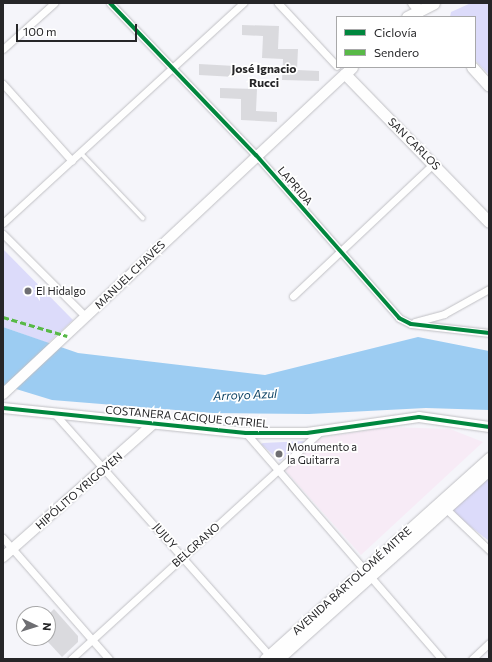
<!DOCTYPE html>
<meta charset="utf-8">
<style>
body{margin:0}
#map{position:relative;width:492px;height:662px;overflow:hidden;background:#f5f5fa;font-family:Commissioner,sans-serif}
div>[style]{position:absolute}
.industrial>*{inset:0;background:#f7ebf6}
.green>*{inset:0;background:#dcdbfa}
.water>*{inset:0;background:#9cccf2}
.building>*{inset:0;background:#dadade}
.roads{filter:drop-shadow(0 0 1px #c0c0c4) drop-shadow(0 0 1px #c0c0c4)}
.lane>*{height:3.5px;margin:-1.75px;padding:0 1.75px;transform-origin:1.75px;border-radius:1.75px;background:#fefefe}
.street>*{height:7px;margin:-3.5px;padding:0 3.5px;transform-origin:3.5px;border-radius:3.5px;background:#fefefe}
.secondary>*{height:10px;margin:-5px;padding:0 5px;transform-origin:5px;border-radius:5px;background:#fefefe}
.primary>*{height:11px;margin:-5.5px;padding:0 5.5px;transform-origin:5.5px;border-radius:5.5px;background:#fefefe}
.quiet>*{height:3px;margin-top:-1.5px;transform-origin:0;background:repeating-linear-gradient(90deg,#58b947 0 6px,transparent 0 9px)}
.cycleway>*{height:4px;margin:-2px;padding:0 2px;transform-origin:2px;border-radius:2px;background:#00873e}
.dots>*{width:11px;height:11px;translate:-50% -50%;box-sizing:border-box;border:2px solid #fff;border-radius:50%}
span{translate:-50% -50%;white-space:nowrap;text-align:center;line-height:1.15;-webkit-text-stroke:3.5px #fff;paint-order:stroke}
.street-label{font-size:11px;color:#262628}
.poi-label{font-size:11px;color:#262628}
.left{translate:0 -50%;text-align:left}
.neighbourhood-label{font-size:12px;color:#262628;font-weight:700}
.water-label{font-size:12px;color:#0c4264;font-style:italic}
.frame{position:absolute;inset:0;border:4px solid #262628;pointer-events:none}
.legend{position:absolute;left:336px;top:16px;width:140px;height:52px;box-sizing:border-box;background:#fff;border:1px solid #a8a8a9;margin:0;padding:5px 7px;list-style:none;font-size:12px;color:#262628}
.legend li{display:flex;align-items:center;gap:8px;height:20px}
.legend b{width:20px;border:1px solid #a8a8a9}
.north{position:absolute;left:16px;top:606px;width:40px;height:40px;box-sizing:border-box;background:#fff;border:1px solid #a8a8a9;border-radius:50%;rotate:94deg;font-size:11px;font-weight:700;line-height:16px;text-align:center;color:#262628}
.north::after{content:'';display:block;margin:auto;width:14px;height:18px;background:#6e6e72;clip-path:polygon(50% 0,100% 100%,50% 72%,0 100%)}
.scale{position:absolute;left:16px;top:24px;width:121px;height:18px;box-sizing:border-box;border:2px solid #262628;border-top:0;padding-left:5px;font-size:12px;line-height:14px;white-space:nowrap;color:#262628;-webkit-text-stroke:3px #fff;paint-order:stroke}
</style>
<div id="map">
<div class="industrial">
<i style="clip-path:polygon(389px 427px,450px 429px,483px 442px,361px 555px,284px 469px,319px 438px)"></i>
</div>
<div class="green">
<i style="clip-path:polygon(471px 3px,489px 3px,489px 75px,475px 60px,475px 17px,450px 17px,451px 12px)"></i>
<i style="clip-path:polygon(3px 249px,73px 320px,48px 343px,3px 327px)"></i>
<i style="clip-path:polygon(305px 441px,280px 461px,261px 444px,263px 443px)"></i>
<i style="clip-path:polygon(489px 473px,489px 541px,457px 516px,452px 507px)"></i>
</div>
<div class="water">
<i style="clip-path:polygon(3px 327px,78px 353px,265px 375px,418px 337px,489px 351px,489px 410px,426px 408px,309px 414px,213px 413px,52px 400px,3px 385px)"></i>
</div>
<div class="building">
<i style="clip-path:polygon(242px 25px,279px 26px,278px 49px,298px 49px,297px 70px,319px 71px,319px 81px,282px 80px,283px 59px,262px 58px,263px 36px,242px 35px)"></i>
<i style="clip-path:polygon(199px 64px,235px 66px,235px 77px,199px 75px)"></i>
<i style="clip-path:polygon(220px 88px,257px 89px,256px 111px,277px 112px,277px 122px,241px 120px,241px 99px,220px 98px)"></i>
<i style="clip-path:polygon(54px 609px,78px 636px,78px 642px,62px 657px,48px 642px,48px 615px)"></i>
</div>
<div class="roads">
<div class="lane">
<i style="left:81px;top:153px;width:90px;rotate:46.4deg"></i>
</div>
<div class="street">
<i style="left:110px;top:3px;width:211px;rotate:46.2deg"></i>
<i style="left:256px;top:155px;width:217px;rotate:48.7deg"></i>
<i style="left:399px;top:318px;width:13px;rotate:27deg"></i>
<i style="left:411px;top:324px;width:79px;rotate:6.6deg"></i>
<i style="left:278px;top:3px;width:86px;rotate:46.9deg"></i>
<i style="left:3px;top:49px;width:69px;rotate:-42deg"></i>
<i style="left:3px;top:84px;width:103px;rotate:48.1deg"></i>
<i style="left:3px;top:223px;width:326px;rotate:-42.5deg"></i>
<i style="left:3px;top:234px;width:117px;rotate:45deg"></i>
<i style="left:293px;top:296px;width:194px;rotate:-43.3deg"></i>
<i style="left:415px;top:322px;width:30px;rotate:-15deg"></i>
<i style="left:444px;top:314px;width:51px;rotate:-29.1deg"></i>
<i style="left:55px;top:414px;width:325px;rotate:48.4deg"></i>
<i style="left:246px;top:433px;width:299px;rotate:49.1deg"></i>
<i style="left:443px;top:506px;width:64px;rotate:43.7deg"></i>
<i style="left:3px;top:538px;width:161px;rotate:48.8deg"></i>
<i style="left:71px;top:659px;width:338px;rotate:-42.4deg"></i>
<i style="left:472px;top:659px;width:23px;rotate:-43deg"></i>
</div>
<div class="secondary">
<i style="left:413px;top:3px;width:8px;rotate:50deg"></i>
<i style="left:3px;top:394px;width:468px;rotate:-43.1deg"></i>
<i style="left:3px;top:408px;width:244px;rotate:5.9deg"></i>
<i style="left:246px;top:433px;width:61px"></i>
<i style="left:307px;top:433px;width:113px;rotate:-8.1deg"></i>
<i style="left:419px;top:417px;width:71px;rotate:8.1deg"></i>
<i style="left:3px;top:557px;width:202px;rotate:-41.6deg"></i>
</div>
<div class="primary">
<i style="left:407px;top:17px;width:30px;rotate:-27deg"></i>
<i style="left:352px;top:67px;width:10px;rotate:135deg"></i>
<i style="left:345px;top:74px;width:206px;rotate:45.8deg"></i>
<i style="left:472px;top:67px;width:25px;rotate:48deg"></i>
<i style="left:265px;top:659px;width:301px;rotate:-41.9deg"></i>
<i style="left:278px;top:659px;width:283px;rotate:-41.9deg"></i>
</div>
</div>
<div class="quiet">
<i style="left:3px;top:317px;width:67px;rotate:16.5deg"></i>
</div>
<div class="cycleway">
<i style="left:110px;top:3px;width:211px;rotate:46.2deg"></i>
<i style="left:256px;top:155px;width:217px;rotate:48.7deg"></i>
<i style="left:399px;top:318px;width:13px;rotate:27deg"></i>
<i style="left:411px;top:324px;width:79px;rotate:6.6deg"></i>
<i style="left:3px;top:408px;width:244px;rotate:5.9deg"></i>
<i style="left:246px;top:433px;width:61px"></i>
<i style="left:307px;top:433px;width:113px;rotate:-8.1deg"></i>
<i style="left:419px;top:417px;width:71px;rotate:8.1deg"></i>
</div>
<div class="dots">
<i style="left:28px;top:291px;background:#6e6e72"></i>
<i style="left:279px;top:454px;background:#6e6e72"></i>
</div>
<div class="street-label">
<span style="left:414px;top:144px;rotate:45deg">SAN CARLOS</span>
<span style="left:295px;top:186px;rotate:49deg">LAPRIDA</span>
<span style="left:130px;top:275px;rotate:-44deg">MANUEL CHAVES</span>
<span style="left:187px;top:417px;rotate:5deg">COSTANERA CACIQUE CATRIEL</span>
<span style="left:79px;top:491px;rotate:-41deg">HIPÓLITO YRIGOYEN</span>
<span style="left:165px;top:536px;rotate:49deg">JUJUY</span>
<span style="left:196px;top:545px;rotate:-42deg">BELGRANO</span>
<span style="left:352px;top:581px;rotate:-42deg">AVENIDA BARTOLOMÉ MITRE</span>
</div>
<div class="poi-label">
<span class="left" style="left:36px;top:291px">El Hidalgo</span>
<span class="left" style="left:287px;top:454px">Monumento a<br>la Guitarra</span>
</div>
<div class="neighbourhood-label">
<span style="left:264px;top:76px">José Ignacio<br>Rucci</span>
</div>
<div class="water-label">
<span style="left:245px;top:395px;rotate:-2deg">Arroyo Azul</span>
</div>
<div class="frame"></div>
<ul class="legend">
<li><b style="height:5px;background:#00873e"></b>Ciclovía</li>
<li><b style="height:5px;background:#58b947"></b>Sendero</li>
</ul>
<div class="north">N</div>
<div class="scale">100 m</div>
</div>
